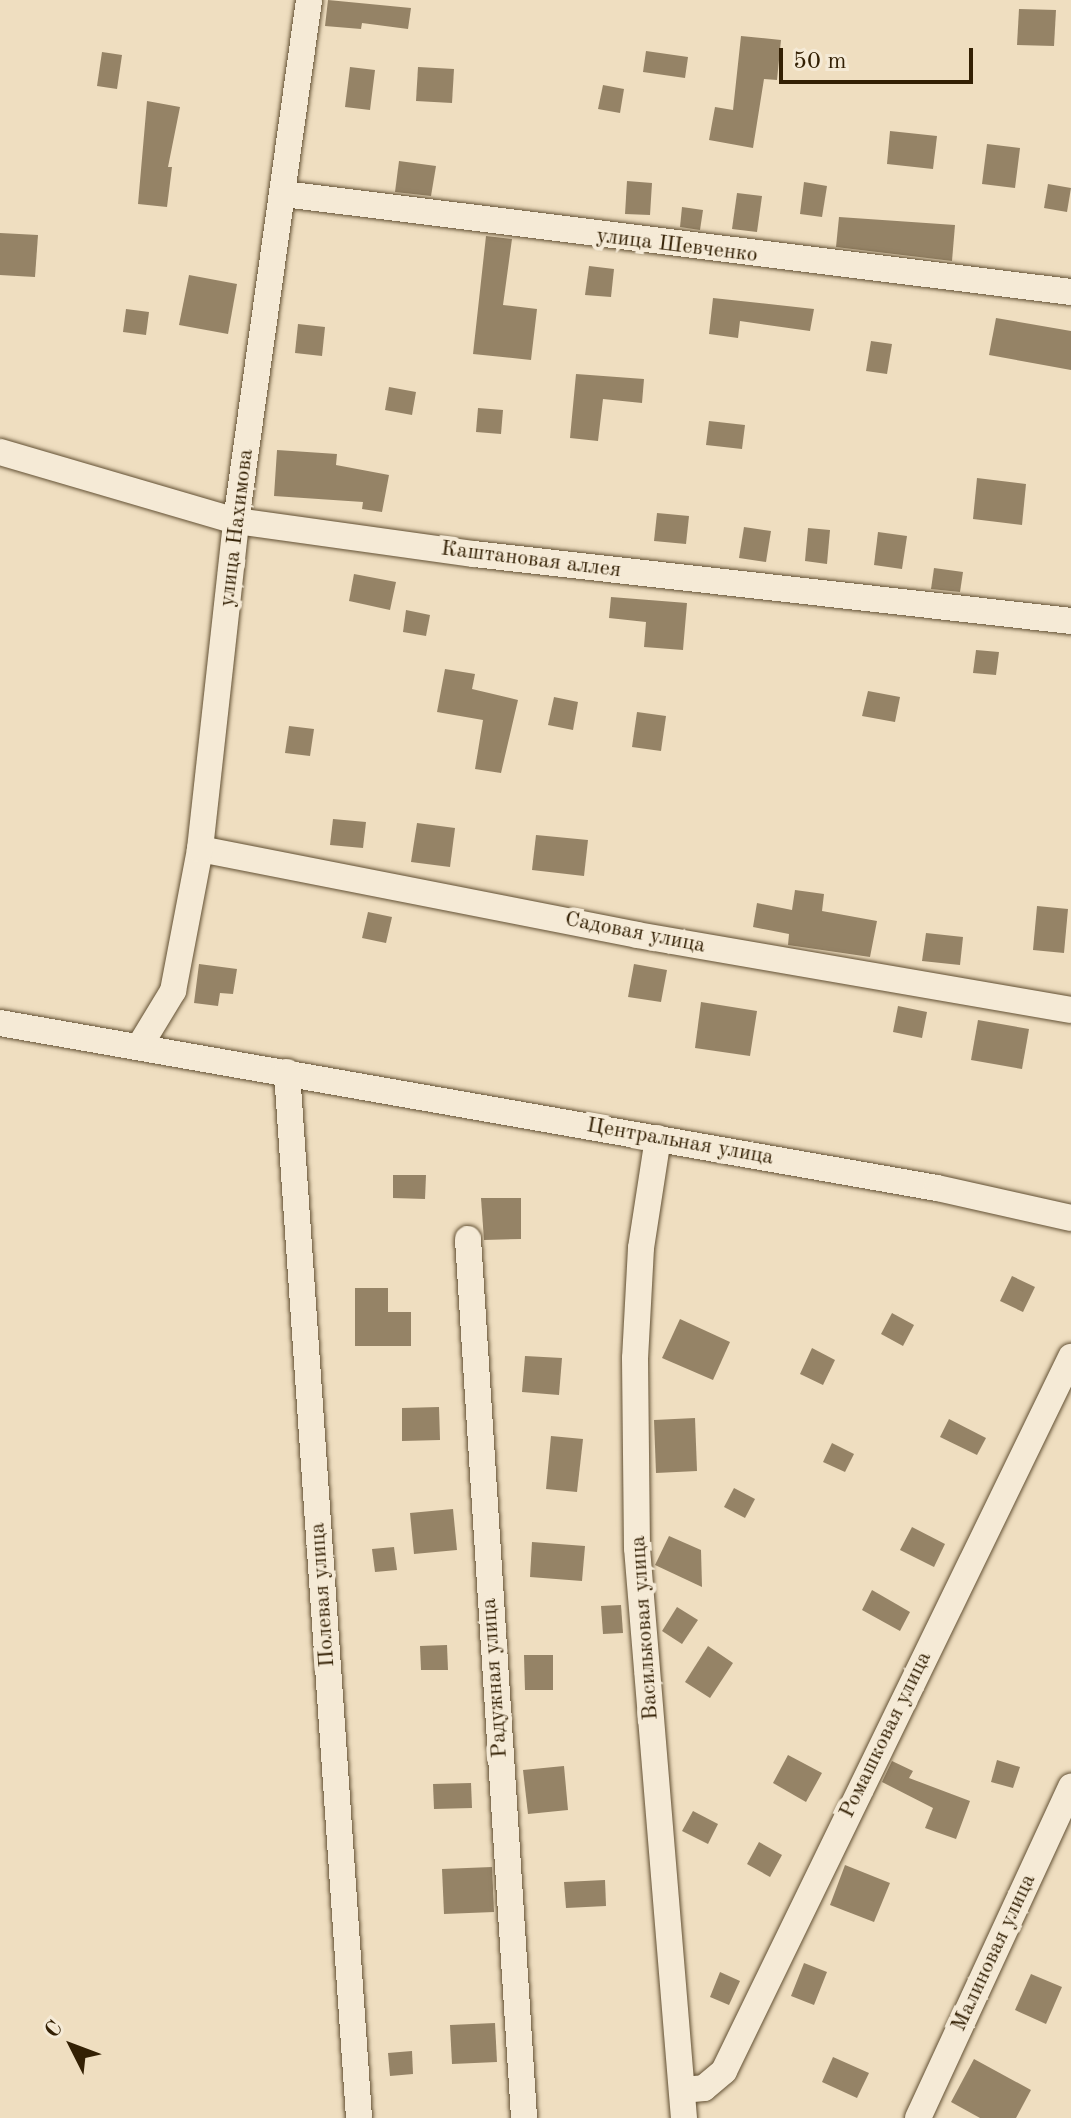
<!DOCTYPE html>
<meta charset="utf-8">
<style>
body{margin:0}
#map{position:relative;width:1071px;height:2118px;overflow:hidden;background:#efdec0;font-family:"Old Standard TT",serif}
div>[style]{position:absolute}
.building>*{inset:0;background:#958366}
.roads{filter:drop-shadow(0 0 2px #625033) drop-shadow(0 0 2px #625033)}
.street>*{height:26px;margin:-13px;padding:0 13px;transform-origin:13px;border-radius:13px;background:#f5ead6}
span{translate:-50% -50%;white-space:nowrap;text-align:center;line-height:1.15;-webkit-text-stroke:8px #f5ead6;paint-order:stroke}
.street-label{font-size:22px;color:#332004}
.north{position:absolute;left:32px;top:2006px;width:80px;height:80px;-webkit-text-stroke:6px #f5ead6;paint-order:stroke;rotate:312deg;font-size:22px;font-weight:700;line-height:32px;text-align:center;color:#332004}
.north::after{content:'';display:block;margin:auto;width:28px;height:36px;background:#332004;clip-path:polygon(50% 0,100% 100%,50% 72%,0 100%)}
.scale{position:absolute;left:779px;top:48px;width:194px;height:36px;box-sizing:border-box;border:4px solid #332004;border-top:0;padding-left:10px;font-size:24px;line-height:28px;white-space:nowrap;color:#332004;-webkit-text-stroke:6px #f5ead6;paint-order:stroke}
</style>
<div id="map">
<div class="building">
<i style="clip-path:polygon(328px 0,411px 8px,408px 29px,362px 23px,361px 29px,325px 26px)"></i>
<i style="clip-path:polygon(1019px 9px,1056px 10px,1054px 46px,1017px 45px)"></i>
<i style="clip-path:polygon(741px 36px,781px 40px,777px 80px,764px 79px,753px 148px,709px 140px,715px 107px,733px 110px)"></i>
<i style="clip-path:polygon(646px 51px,688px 57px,685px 78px,643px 72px)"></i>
<i style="clip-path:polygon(102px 52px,122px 55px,117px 89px,97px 86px)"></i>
<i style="clip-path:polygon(350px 67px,375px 70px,370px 110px,345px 107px)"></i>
<i style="clip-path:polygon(418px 67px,454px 69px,452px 103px,416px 101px)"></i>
<i style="clip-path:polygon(603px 85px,624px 89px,620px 113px,598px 109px)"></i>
<i style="clip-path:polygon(147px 101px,180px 107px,168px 167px,172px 167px,167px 207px,138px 204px)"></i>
<i style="clip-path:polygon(890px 131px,937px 136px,933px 169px,887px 164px)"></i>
<i style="clip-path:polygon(987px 144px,1020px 148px,1015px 188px,982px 184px)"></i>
<i style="clip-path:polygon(399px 161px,436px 166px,431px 196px,395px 192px)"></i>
<i style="clip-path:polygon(627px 181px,652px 183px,650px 215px,625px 214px)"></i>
<i style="clip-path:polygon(804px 182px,827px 186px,822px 217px,800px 214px)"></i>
<i style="clip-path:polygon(1048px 184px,1071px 188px,1067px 212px,1044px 208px)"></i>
<i style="clip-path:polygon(737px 193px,762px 196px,757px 232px,732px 229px)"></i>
<i style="clip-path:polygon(682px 207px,703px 210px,700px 230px,680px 227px)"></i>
<i style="clip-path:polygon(839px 217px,955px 225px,952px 261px,836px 247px)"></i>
<i style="clip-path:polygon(0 233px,38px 235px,35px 277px,0 275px)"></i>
<i style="clip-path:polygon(486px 236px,512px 239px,503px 305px,537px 309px,531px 360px,473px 354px)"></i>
<i style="clip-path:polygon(589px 266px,614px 269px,611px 297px,585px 295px)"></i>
<i style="clip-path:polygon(189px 275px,237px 284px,228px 334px,179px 325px)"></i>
<i style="clip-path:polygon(713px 298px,814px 309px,810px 331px,740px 321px,738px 338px,709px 334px)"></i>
<i style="clip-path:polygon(126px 309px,149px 312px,146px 335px,123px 332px)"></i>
<i style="clip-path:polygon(996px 318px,1071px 331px,1071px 370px,989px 355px)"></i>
<i style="clip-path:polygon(298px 324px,325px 327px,322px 356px,295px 353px)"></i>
<i style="clip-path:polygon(871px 341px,892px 344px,887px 374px,866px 371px)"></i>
<i style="clip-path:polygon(576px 374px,644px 379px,642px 403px,603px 399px,598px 441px,570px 438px)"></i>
<i style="clip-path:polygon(389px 387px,416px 392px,412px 415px,385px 410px)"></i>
<i style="clip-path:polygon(478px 408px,503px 410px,501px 434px,476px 432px)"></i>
<i style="clip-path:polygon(709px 421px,745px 425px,742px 449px,706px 445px)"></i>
<i style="clip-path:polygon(277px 450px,337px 454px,336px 465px,389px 475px,382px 512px,362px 509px,363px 502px,274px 496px)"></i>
<i style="clip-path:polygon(977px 478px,1026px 484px,1022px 525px,973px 519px)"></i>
<i style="clip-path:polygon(657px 513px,689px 516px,686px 544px,654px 541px)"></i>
<i style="clip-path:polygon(744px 527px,771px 531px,766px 562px,739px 558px)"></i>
<i style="clip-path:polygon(808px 528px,830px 530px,827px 564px,805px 561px)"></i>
<i style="clip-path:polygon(878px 532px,907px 536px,902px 569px,874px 565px)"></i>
<i style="clip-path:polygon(934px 568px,963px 572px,960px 592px,931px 589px)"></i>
<i style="clip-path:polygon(354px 574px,396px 582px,390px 610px,349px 601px)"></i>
<i style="clip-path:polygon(611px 597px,687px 603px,683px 650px,644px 647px,646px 622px,609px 618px)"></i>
<i style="clip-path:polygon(406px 610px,430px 615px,426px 636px,403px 632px)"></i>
<i style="clip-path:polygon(976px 650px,999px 652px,996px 675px,973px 673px)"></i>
<i style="clip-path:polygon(445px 669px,475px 674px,472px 689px,518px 700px,501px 773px,475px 769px,483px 720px,437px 712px)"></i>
<i style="clip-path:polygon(868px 691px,900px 697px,895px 722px,862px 716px)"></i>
<i style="clip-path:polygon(554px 697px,578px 702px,573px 730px,548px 725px)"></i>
<i style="clip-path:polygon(637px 712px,666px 716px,661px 751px,632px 747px)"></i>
<i style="clip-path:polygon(289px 726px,314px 729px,310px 756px,285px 753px)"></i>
<i style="clip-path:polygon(333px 819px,366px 822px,363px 848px,330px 845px)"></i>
<i style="clip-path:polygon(417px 823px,455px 828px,450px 867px,411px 862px)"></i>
<i style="clip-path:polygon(536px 835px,588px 840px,584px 876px,532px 870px)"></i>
<i style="clip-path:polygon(795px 890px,824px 894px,822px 911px,877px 921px,870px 957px,788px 945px,789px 934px,753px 927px,757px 903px,792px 910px)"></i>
<i style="clip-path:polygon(1037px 906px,1068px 909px,1064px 953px,1033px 950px)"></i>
<i style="clip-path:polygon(368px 912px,392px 917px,386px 943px,362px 938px)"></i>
<i style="clip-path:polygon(926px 933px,963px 937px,960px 965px,922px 961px)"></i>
<i style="clip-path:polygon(199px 964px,237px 969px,233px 994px,220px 993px,218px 1006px,194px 1003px)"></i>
<i style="clip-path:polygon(634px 964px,667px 970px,661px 1002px,628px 997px)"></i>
<i style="clip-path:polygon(701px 1002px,757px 1011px,750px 1056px,695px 1048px)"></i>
<i style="clip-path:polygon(898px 1006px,927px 1012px,922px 1038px,893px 1032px)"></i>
<i style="clip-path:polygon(978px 1020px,1029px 1029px,1022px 1069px,971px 1060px)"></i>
<i style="clip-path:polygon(393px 1175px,426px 1175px,425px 1199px,393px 1198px)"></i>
<i style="clip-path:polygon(481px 1198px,521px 1198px,521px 1239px,484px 1240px)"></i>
<i style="clip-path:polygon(1012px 1276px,1035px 1287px,1023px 1312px,1000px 1301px)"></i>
<i style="clip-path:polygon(355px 1288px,388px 1288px,388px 1312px,411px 1312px,411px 1346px,355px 1346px)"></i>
<i style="clip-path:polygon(892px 1313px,914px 1325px,903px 1346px,881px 1334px)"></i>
<i style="clip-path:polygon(680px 1319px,730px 1342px,713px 1380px,662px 1358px)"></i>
<i style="clip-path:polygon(812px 1348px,835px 1360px,823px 1385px,800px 1374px)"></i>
<i style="clip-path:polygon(525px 1356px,562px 1358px,559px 1395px,522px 1392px)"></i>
<i style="clip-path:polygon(439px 1407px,440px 1440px,402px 1441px,402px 1408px)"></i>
<i style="clip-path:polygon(695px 1418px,697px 1471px,656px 1473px,654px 1420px)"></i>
<i style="clip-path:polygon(949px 1419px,986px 1438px,977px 1455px,940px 1437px)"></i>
<i style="clip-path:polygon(551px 1436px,583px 1439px,577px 1492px,546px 1489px)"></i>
<i style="clip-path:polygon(832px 1443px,854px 1454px,845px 1472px,823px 1462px)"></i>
<i style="clip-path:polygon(734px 1488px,755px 1499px,745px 1518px,724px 1507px)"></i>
<i style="clip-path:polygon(453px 1509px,457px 1550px,414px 1554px,410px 1513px)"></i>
<i style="clip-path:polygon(912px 1527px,945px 1544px,934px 1567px,900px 1550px)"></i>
<i style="clip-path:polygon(669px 1536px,701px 1550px,702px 1587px,655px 1565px)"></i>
<i style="clip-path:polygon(532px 1542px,585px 1546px,582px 1581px,530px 1577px)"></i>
<i style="clip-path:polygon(394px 1547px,397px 1570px,375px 1572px,372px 1549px)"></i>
<i style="clip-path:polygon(872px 1590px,910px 1612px,900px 1631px,862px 1610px)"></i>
<i style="clip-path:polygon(621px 1605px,623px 1633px,603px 1634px,601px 1606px)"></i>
<i style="clip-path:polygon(677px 1607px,698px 1620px,682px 1644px,662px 1631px)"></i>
<i style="clip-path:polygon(447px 1645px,448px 1670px,421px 1670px,420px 1646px)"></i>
<i style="clip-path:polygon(708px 1646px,733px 1663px,710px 1698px,685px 1682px)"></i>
<i style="clip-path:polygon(524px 1655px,553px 1655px,553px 1690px,525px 1690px)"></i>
<i style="clip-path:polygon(788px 1755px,822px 1773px,806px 1802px,773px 1783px)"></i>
<i style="clip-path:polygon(997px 1760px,1020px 1767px,1013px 1788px,991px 1782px)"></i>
<i style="clip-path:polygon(892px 1761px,913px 1771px,909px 1778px,970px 1801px,956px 1839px,925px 1828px,933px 1808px,882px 1782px)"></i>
<i style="clip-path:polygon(564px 1766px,568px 1810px,528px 1814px,523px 1770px)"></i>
<i style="clip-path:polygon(471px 1783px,472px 1808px,434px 1809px,433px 1784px)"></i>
<i style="clip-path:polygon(693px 1811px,718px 1824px,708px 1844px,682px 1831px)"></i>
<i style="clip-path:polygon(759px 1842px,782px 1855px,770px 1877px,747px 1864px)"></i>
<i style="clip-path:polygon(845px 1865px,890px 1883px,874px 1922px,830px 1905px)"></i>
<i style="clip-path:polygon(492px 1867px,494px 1912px,444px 1914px,442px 1869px)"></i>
<i style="clip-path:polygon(605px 1880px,606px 1906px,566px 1908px,564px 1882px)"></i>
<i style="clip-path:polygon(804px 1963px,827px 1972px,814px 2005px,791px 1996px)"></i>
<i style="clip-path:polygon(720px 1972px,740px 1981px,729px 2005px,710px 1997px)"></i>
<i style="clip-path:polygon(1031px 1974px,1062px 1987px,1046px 2024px,1015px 2010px)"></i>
<i style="clip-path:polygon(495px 2023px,497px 2062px,452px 2064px,450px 2025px)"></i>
<i style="clip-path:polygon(412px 2051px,413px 2074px,390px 2076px,388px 2053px)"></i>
<i style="clip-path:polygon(833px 2057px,869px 2073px,857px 2098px,822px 2082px)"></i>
<i style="clip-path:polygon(974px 2059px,1031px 2090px,1016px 2118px,980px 2118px,951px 2102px)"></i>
</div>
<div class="roads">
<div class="street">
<i style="left:284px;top:194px;width:793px;rotate:7.1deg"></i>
<i style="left:0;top:452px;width:246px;rotate:16.3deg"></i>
<i style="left:236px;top:521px;width:240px;rotate:7.9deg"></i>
<i style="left:474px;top:554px;width:601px;rotate:6.4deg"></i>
<i style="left:200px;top:849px;width:445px;rotate:11.1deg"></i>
<i style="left:637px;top:935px;width:440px;rotate:9.8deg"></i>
<i style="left:0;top:1023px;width:951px;rotate:9.99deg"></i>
<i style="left:937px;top:1188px;width:137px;rotate:12.6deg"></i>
<i style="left:139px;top:1047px;width:66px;rotate:-58.7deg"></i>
<i style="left:173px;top:991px;width:145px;rotate:-79.2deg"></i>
<i style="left:200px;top:849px;width:330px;rotate:-83.7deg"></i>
<i style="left:236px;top:521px;width:526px;rotate:-82.02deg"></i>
<i style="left:287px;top:1072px;width:1048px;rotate:86.06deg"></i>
<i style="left:658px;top:1138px;width:111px;rotate:98.8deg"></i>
<i style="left:641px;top:1248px;width:110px;rotate:93.1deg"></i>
<i style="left:635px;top:1358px;width:190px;rotate:89.4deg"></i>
<i style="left:637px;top:1548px;width:572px;rotate:85.29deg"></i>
<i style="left:468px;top:1239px;width:881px;rotate:86.35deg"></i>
<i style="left:682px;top:2090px;width:22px;rotate:-5deg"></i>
<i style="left:704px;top:2088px;width:26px;rotate:-40deg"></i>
<i style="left:724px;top:2071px;width:794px;rotate:-64.08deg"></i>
<i style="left:918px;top:2118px;width:365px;rotate:-65.2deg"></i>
</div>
</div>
<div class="street-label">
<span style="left:677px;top:246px;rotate:7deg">улица Шевченко</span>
<span style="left:237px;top:528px;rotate:-83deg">улица Нахимова</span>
<span style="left:531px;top:560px;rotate:7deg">Каштановая аллея</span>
<span style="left:635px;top:933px;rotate:11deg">Садовая улица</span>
<span style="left:680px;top:1142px;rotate:10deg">Центральная улица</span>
<span style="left:323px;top:1595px;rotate:-94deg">Полевая улица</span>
<span style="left:645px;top:1628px;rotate:-94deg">Васильковая улица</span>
<span style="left:495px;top:1678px;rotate:-94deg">Радужная улица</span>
<span style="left:886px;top:1735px;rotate:-64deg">Ромашковая улица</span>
<span style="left:994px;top:1953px;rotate:-65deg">Малиновая улица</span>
</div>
<div class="north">С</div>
<div class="scale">50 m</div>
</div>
